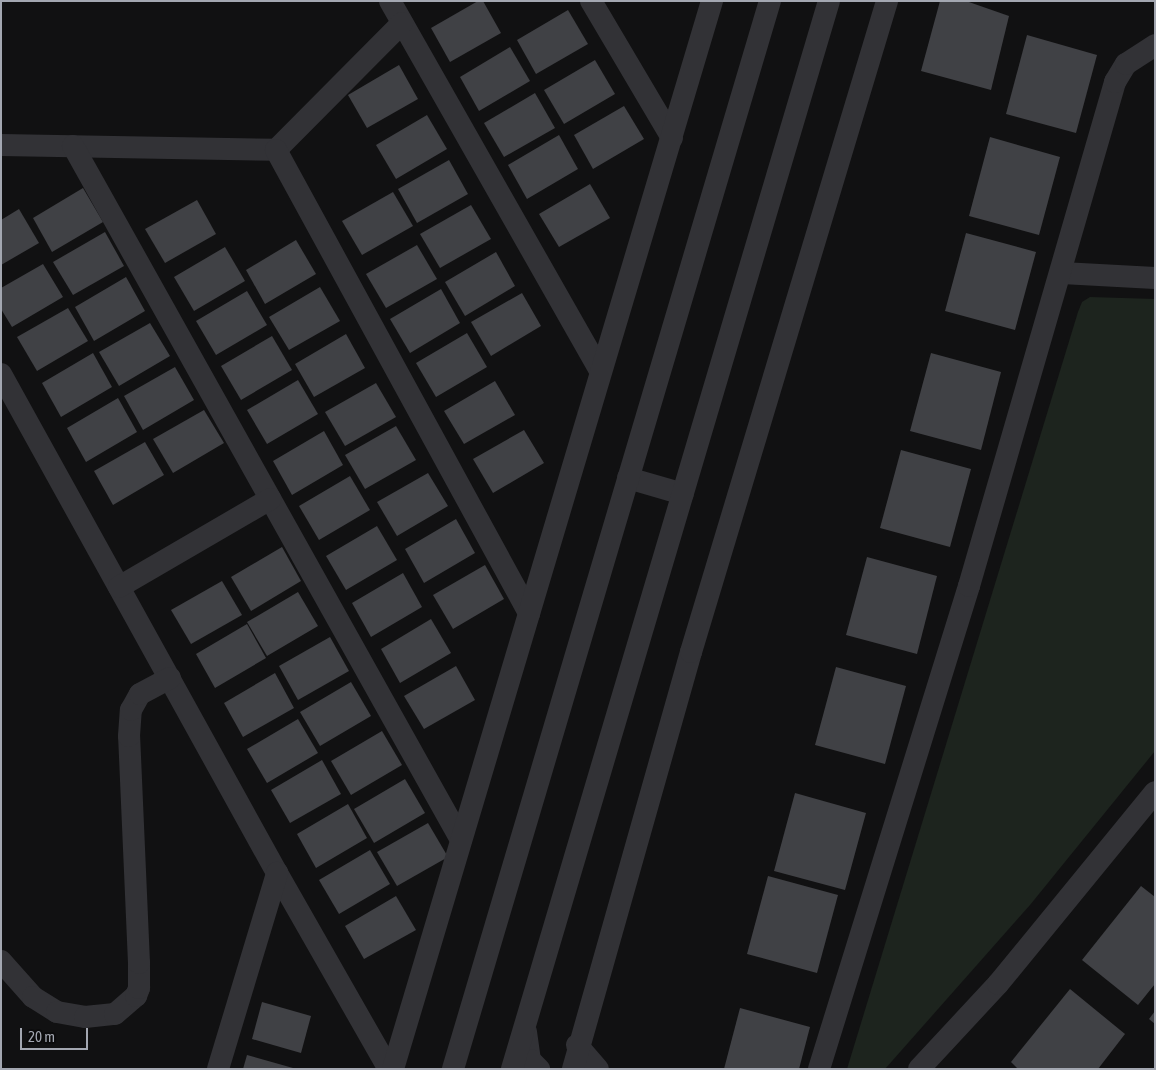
<!DOCTYPE html>
<style>
body{margin:0}
#map{position:relative;width:1156px;height:1070px;overflow:hidden;background:#111112;font-family:"Asap Condensed",sans-serif}
div>[style]{position:absolute}
.green>*{inset:0;background:#1d241e}
.building>*{inset:0;background:#404145}
.minor>*{height:22px;margin:-11px;padding:0 11px;transform-origin:11px;border-radius:11px;background:#323236}
span{translate:-50% -50%;white-space:nowrap;text-align:center;line-height:1.15;-webkit-text-stroke:4.5px #0c0c0d;paint-order:stroke}
.frame{position:absolute;inset:0;border:2px solid #a3a7b1;pointer-events:none}
.scale{position:absolute;left:20px;top:1028px;width:68px;height:22px;box-sizing:border-box;border:2px solid #a3a7b1;border-top:0;padding-left:6px;font-size:15px;line-height:18px;white-space:nowrap;color:#a3a7b1;-webkit-text-stroke:4px #0c0c0d;paint-order:stroke}
</style>
<div id="map">
<div class="green">
<i style="clip-path:polygon(1090px 297px,1155px 299px,1155px 751px,1030px 905px,885px 1069px,847px 1069px,1078px 312px,1082px 302px)"></i>
</div>
<div class="building">
<i style="clip-path:polygon(478px 1px,483px 1px,501px 33px,450px 62px,431px 28px)"></i>
<i style="clip-path:polygon(940px 1px,966px 1px,1009px 16px,991px 90px,921px 71px)"></i>
<i style="clip-path:polygon(568px 10px,588px 44px,536px 74px,517px 40px)"></i>
<i style="clip-path:polygon(1027px 35px,1097px 55px,1076px 133px,1006px 114px)"></i>
<i style="clip-path:polygon(510px 47px,530px 81px,479px 111px,460px 77px)"></i>
<i style="clip-path:polygon(595px 60px,615px 94px,564px 124px,544px 90px)"></i>
<i style="clip-path:polygon(399px 65px,418px 99px,367px 128px,348px 95px)"></i>
<i style="clip-path:polygon(535px 93px,555px 128px,504px 157px,484px 123px)"></i>
<i style="clip-path:polygon(624px 106px,644px 139px,593px 169px,574px 135px)"></i>
<i style="clip-path:polygon(427px 115px,447px 149px,396px 179px,376px 145px)"></i>
<i style="clip-path:polygon(559px 135px,578px 169px,527px 199px,508px 165px)"></i>
<i style="clip-path:polygon(990px 137px,1060px 157px,1039px 235px,969px 216px)"></i>
<i style="clip-path:polygon(449px 160px,468px 194px,417px 223px,398px 189px)"></i>
<i style="clip-path:polygon(590px 184px,610px 218px,559px 247px,539px 214px)"></i>
<i style="clip-path:polygon(83px 188px,103px 222px,52px 252px,33px 218px)"></i>
<i style="clip-path:polygon(393px 192px,413px 226px,362px 255px,342px 221px)"></i>
<i style="clip-path:polygon(197px 200px,216px 234px,165px 263px,145px 229px)"></i>
<i style="clip-path:polygon(471px 205px,491px 239px,440px 268px,420px 234px)"></i>
<i style="clip-path:polygon(19px 209px,39px 243px,1px 265px,1px 220px)"></i>
<i style="clip-path:polygon(105px 232px,124px 266px,73px 295px,53px 262px)"></i>
<i style="clip-path:polygon(966px 233px,1036px 252px,1015px 330px,945px 311px)"></i>
<i style="clip-path:polygon(296px 240px,316px 274px,265px 304px,246px 270px)"></i>
<i style="clip-path:polygon(417px 245px,437px 279px,386px 308px,366px 274px)"></i>
<i style="clip-path:polygon(225px 247px,245px 281px,194px 311px,174px 277px)"></i>
<i style="clip-path:polygon(496px 252px,515px 286px,465px 316px,445px 282px)"></i>
<i style="clip-path:polygon(43px 264px,63px 297px,12px 327px,1px 309px,1px 288px)"></i>
<i style="clip-path:polygon(126px 277px,145px 311px,94px 341px,75px 307px)"></i>
<i style="clip-path:polygon(320px 287px,340px 321px,289px 350px,269px 317px)"></i>
<i style="clip-path:polygon(441px 289px,460px 323px,410px 353px,390px 319px)"></i>
<i style="clip-path:polygon(247px 291px,267px 325px,216px 355px,196px 321px)"></i>
<i style="clip-path:polygon(522px 293px,541px 326px,491px 356px,471px 322px)"></i>
<i style="clip-path:polygon(68px 308px,88px 341px,37px 371px,17px 337px)"></i>
<i style="clip-path:polygon(150px 323px,170px 356px,119px 386px,99px 352px)"></i>
<i style="clip-path:polygon(467px 333px,487px 367px,436px 397px,416px 363px)"></i>
<i style="clip-path:polygon(346px 334px,365px 368px,314px 397px,295px 364px)"></i>
<i style="clip-path:polygon(272px 336px,292px 370px,241px 400px,221px 366px)"></i>
<i style="clip-path:polygon(93px 353px,112px 387px,61px 417px,42px 383px)"></i>
<i style="clip-path:polygon(931px 353px,1001px 372px,981px 450px,910px 431px)"></i>
<i style="clip-path:polygon(175px 367px,194px 400px,143px 430px,124px 396px)"></i>
<i style="clip-path:polygon(298px 380px,318px 414px,267px 444px,247px 410px)"></i>
<i style="clip-path:polygon(495px 381px,515px 415px,464px 444px,444px 411px)"></i>
<i style="clip-path:polygon(376px 383px,396px 417px,345px 446px,325px 412px)"></i>
<i style="clip-path:polygon(118px 398px,137px 432px,86px 462px,67px 428px)"></i>
<i style="clip-path:polygon(204px 410px,224px 443px,173px 473px,153px 439px)"></i>
<i style="clip-path:polygon(396px 426px,416px 460px,365px 489px,345px 455px)"></i>
<i style="clip-path:polygon(524px 430px,544px 463px,493px 493px,473px 459px)"></i>
<i style="clip-path:polygon(324px 431px,343px 465px,292px 495px,273px 461px)"></i>
<i style="clip-path:polygon(145px 442px,164px 475px,113px 505px,94px 471px)"></i>
<i style="clip-path:polygon(901px 450px,971px 469px,950px 547px,880px 528px)"></i>
<i style="clip-path:polygon(428px 473px,448px 506px,397px 536px,377px 502px)"></i>
<i style="clip-path:polygon(350px 476px,370px 510px,319px 540px,299px 506px)"></i>
<i style="clip-path:polygon(456px 519px,475px 553px,424px 583px,405px 549px)"></i>
<i style="clip-path:polygon(377px 526px,397px 560px,346px 590px,326px 556px)"></i>
<i style="clip-path:polygon(282px 547px,301px 581px,251px 611px,231px 577px)"></i>
<i style="clip-path:polygon(867px 557px,937px 576px,917px 654px,846px 635px)"></i>
<i style="clip-path:polygon(485px 565px,504px 599px,453px 629px,433px 595px)"></i>
<i style="clip-path:polygon(403px 573px,422px 607px,371px 637px,352px 603px)"></i>
<i style="clip-path:polygon(222px 581px,242px 615px,191px 644px,171px 610px)"></i>
<i style="clip-path:polygon(298px 592px,318px 626px,267px 656px,247px 622px)"></i>
<i style="clip-path:polygon(431px 619px,451px 653px,400px 683px,381px 649px)"></i>
<i style="clip-path:polygon(247px 624px,266px 658px,215px 688px,196px 654px)"></i>
<i style="clip-path:polygon(330px 637px,349px 671px,298px 700px,279px 666px)"></i>
<i style="clip-path:polygon(456px 666px,475px 700px,424px 729px,404px 696px)"></i>
<i style="clip-path:polygon(836px 667px,906px 686px,885px 764px,815px 745px)"></i>
<i style="clip-path:polygon(275px 673px,294px 708px,243px 737px,224px 703px)"></i>
<i style="clip-path:polygon(351px 682px,371px 716px,320px 746px,300px 712px)"></i>
<i style="clip-path:polygon(298px 719px,318px 753px,267px 783px,247px 749px)"></i>
<i style="clip-path:polygon(382px 731px,402px 765px,351px 795px,331px 761px)"></i>
<i style="clip-path:polygon(322px 760px,341px 794px,290px 823px,271px 790px)"></i>
<i style="clip-path:polygon(405px 779px,425px 813px,374px 843px,354px 809px)"></i>
<i style="clip-path:polygon(795px 793px,866px 813px,845px 890px,774px 871px)"></i>
<i style="clip-path:polygon(348px 804px,367px 838px,316px 868px,297px 834px)"></i>
<i style="clip-path:polygon(428px 823px,448px 857px,397px 886px,377px 852px)"></i>
<i style="clip-path:polygon(370px 850px,390px 884px,339px 914px,319px 880px)"></i>
<i style="clip-path:polygon(768px 876px,838px 895px,817px 973px,747px 954px)"></i>
<i style="clip-path:polygon(1141px 886px,1155px 897px,1155px 984px,1138px 1005px,1082px 960px)"></i>
<i style="clip-path:polygon(396px 896px,416px 930px,364px 959px,345px 926px)"></i>
<i style="clip-path:polygon(1070px 989px,1125px 1034px,1098px 1069px,1018px 1069px,1011px 1062px)"></i>
<i style="clip-path:polygon(262px 1002px,311px 1016px,301px 1053px,252px 1039px)"></i>
<i style="clip-path:polygon(740px 1008px,810px 1027px,799px 1069px,724px 1069px)"></i>
<i style="clip-path:polygon(1155px 1011px,1155px 1024px,1149px 1019px)"></i>
<i style="clip-path:polygon(247px 1055px,293px 1068px,293px 1069px,243px 1069px)"></i>
</div>
<div class="minor">
<i style="left:390px;top:1px;width:425px;rotate:60.4deg"></i>
<i style="left:591px;top:1px;width:159px;rotate:59.4deg"></i>
<i style="left:1px;top:145px;width:275px;rotate:1deg"></i>
<i style="left:276px;top:150px;width:179px;rotate:-45.2deg"></i>
<i style="left:73px;top:146px;width:795px;rotate:60.79deg"></i>
<i style="left:276px;top:150px;width:528px;rotate:61.35deg"></i>
<i style="left:1062px;top:273px;width:93px;rotate:3.1deg"></i>
<i style="left:1px;top:374px;width:570px;rotate:61.05deg"></i>
<i style="left:277px;top:873px;width:226px;rotate:60.3deg"></i>
<i style="left:628px;top:478px;width:57px;rotate:16.2deg"></i>
<i style="left:119px;top:587px;width:175px;rotate:-30.2deg"></i>
<i style="left:1px;top:961px;width:48px;rotate:48.4deg"></i>
<i style="left:33px;top:997px;width:28px;rotate:32deg"></i>
<i style="left:57px;top:1012px;width:28px;rotate:10deg"></i>
<i style="left:85px;top:1017px;width:30px;rotate:-6deg"></i>
<i style="left:115px;top:1014px;width:28px;rotate:-41deg"></i>
<i style="left:136px;top:996px;width:9px;rotate:-69deg"></i>
<i style="left:139px;top:988px;width:25px;rotate:-90deg"></i>
<i style="left:139px;top:963px;width:227px;rotate:-92.5deg"></i>
<i style="left:129px;top:736px;width:26px;rotate:-86deg"></i>
<i style="left:131px;top:710px;width:18px;rotate:-61deg"></i>
<i style="left:140px;top:694px;width:34px;rotate:-28deg"></i>
<i style="left:526px;top:1032px;width:28px;rotate:82deg"></i>
<i style="left:530px;top:1060px;width:13px;rotate:45deg"></i>
<i style="left:577px;top:1045px;width:32px;rotate:49deg"></i>
<i style="left:218px;top:1069px;width:205px;rotate:-73.2deg"></i>
<i style="left:393px;top:1069px;width:1115px;rotate:-73.37deg"></i>
<i style="left:453px;top:1069px;width:1114px;rotate:-73.47deg"></i>
<i style="left:512px;top:1069px;width:1114px;rotate:-73.47deg"></i>
<i style="left:573px;top:1069px;width:433px;rotate:-74.2deg"></i>
<i style="left:691px;top:652px;width:680px;rotate:-73.24deg"></i>
<i style="left:819px;top:1069px;width:506px;rotate:-72.75deg"></i>
<i style="left:969px;top:586px;width:525px;rotate:-73.84deg"></i>
<i style="left:1115px;top:82px;width:21px;rotate:-59deg"></i>
<i style="left:1126px;top:64px;width:35px;rotate:-33deg"></i>
<i style="left:919px;top:1069px;width:116px;rotate:-47.1deg"></i>
<i style="left:998px;top:984px;width:248px;rotate:-50.7deg"></i>
</div>
<div class="frame"></div>
<div class="scale">20 m</div>
</div>
